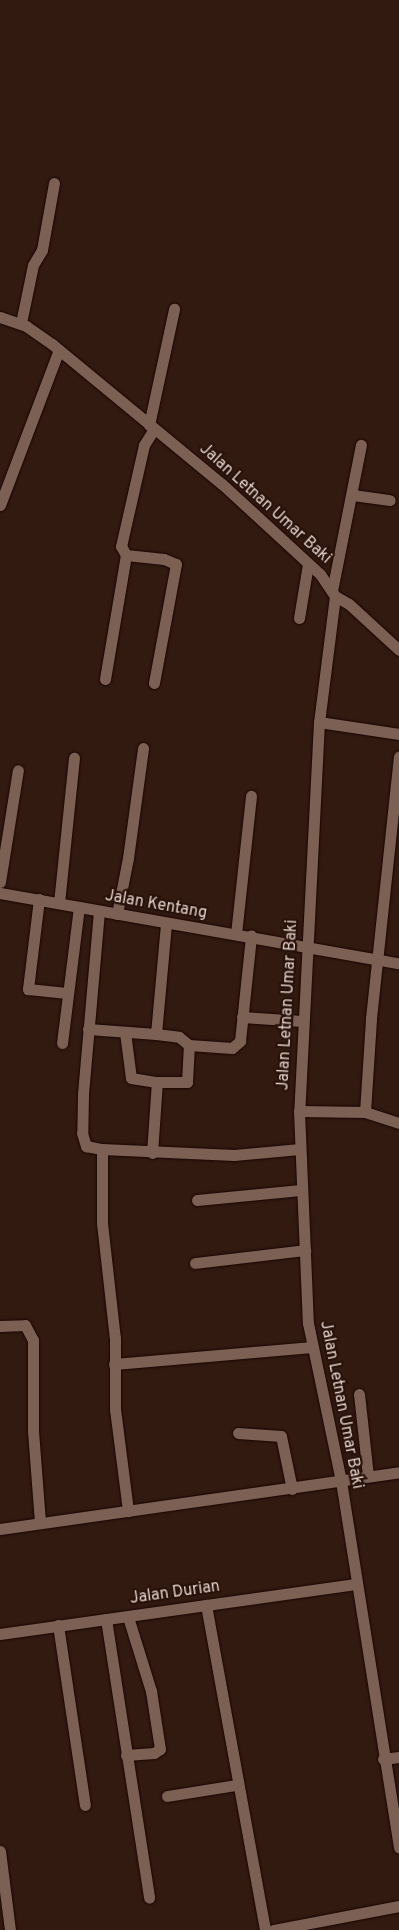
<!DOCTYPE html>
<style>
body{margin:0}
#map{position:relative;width:399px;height:1930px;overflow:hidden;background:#321a11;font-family:Overpass,sans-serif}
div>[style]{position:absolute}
.roads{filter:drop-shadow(0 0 1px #180500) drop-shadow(0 0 1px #180500)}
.minor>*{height:11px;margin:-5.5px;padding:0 5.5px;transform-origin:5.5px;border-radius:5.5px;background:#7c6054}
span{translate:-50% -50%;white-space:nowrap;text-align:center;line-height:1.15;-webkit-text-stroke:4.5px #271108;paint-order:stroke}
.street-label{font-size:16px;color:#e3d2cc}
</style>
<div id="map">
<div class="roads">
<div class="minor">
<i style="left:0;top:317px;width:28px;rotate:19deg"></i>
<i style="left:26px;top:326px;width:32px;rotate:35deg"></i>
<i style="left:52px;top:344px;width:220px;rotate:39.5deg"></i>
<i style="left:222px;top:484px;width:133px;rotate:42.6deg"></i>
<i style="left:320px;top:574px;width:27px;rotate:56deg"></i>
<i style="left:335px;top:596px;width:127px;rotate:97.2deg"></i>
<i style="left:319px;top:722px;width:390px;rotate:92.9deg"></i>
<i style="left:299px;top:1111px;width:212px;rotate:87.6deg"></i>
<i style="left:308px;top:1323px;width:161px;rotate:78.2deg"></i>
<i style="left:341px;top:1481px;width:371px;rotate:81deg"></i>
<i style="left:21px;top:323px;width:59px;rotate:-78.3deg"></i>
<i style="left:33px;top:265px;width:17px;rotate:-59deg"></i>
<i style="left:42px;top:250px;width:68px;rotate:-79.8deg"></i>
<i style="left:149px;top:425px;width:119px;rotate:-77.8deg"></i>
<i style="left:154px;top:429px;width:19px;rotate:122deg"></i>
<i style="left:144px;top:445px;width:104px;rotate:102.8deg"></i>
<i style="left:121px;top:546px;width:10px;rotate:61deg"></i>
<i style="left:126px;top:555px;width:38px;rotate:6deg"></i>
<i style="left:164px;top:559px;width:13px;rotate:23deg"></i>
<i style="left:176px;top:564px;width:121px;rotate:100.5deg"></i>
<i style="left:353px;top:495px;width:37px;rotate:8deg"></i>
<i style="left:0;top:505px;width:166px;rotate:-69.2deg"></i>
<i style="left:332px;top:591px;width:149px;rotate:-78.8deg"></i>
<i style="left:335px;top:596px;width:16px;rotate:30deg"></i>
<i style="left:349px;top:604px;width:68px;rotate:42.6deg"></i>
<i style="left:299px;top:618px;width:55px;rotate:-80.5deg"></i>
<i style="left:105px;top:679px;width:126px;rotate:-80.4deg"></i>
<i style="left:319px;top:722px;width:81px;rotate:8.5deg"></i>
<i style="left:0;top:882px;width:113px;rotate:-80.9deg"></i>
<i style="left:0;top:893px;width:405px;rotate:10deg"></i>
<i style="left:39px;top:899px;width:91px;rotate:97deg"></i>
<i style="left:28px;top:989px;width:39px;rotate:6deg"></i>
<i style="left:59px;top:903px;width:146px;rotate:-84.1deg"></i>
<i style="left:99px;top:911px;width:184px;rotate:95deg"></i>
<i style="left:83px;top:1094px;width:39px;rotate:91deg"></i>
<i style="left:82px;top:1133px;width:14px;rotate:73deg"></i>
<i style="left:86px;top:1146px;width:16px;rotate:11deg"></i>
<i style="left:102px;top:1149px;width:74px;rotate:90deg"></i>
<i style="left:102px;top:1223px;width:116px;rotate:83.6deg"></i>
<i style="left:115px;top:1338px;width:71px;rotate:90deg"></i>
<i style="left:115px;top:1409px;width:103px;rotate:82.7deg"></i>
<i style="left:117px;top:914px;width:57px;rotate:-78.9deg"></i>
<i style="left:128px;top:858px;width:111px;rotate:-82.2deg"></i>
<i style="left:166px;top:924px;width:110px;rotate:95.2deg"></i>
<i style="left:156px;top:1034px;width:23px;rotate:7deg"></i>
<i style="left:179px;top:1037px;width:13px;rotate:39deg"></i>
<i style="left:189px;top:1045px;width:43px;rotate:4deg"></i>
<i style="left:232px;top:1048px;width:11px;rotate:-41deg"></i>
<i style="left:240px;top:1041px;width:106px;rotate:-84deg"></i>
<i style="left:236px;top:934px;width:139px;rotate:-83.8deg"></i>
<i style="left:242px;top:1017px;width:60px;rotate:3.8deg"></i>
<i style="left:88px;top:1029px;width:68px;rotate:4.2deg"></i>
<i style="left:125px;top:1032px;width:46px;rotate:82.6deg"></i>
<i style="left:131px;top:1078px;width:26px;rotate:9deg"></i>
<i style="left:62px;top:1043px;width:137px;rotate:-82.9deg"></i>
<i style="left:299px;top:1111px;width:66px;rotate:0.9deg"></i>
<i style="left:365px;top:1112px;width:36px;rotate:18deg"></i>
<i style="left:365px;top:1112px;width:94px;rotate:-86.3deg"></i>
<i style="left:371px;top:1018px;width:263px;rotate:-83.9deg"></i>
<i style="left:102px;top:1149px;width:132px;rotate:2.6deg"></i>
<i style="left:234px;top:1155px;width:66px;rotate:-5.2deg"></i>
<i style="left:152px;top:1153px;width:71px;rotate:-86deg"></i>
<i style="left:157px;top:1082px;width:30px"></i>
<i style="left:187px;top:1082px;width:37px;rotate:-87deg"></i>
<i style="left:197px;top:1200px;width:104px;rotate:-5.5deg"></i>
<i style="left:195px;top:1263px;width:111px;rotate:-6.7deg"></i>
<i style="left:0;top:1326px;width:25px;rotate:-2deg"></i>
<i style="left:25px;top:1325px;width:17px;rotate:62deg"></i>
<i style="left:33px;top:1340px;width:91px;rotate:90deg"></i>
<i style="left:33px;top:1431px;width:91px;rotate:85.6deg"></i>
<i style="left:114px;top:1364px;width:199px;rotate:-4.9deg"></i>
<i style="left:359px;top:1394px;width:81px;rotate:83.7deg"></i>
<i style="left:238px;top:1433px;width:43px;rotate:4deg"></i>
<i style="left:281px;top:1436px;width:54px;rotate:78.3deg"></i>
<i style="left:0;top:1529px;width:403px;rotate:-8.1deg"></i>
<i style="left:206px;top:1605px;width:330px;rotate:79.7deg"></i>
<i style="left:106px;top:1619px;width:282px;rotate:81.2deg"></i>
<i style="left:58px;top:1625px;width:182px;rotate:81.5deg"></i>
<i style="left:0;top:1634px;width:359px;rotate:-8deg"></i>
<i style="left:126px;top:1755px;width:28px;rotate:-4deg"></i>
<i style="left:154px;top:1753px;width:7px;rotate:-34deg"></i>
<i style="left:160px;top:1749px;width:59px;rotate:-98.8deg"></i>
<i style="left:151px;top:1691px;width:77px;rotate:-107.3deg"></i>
<i style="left:383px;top:1759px;width:16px;rotate:-7deg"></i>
<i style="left:167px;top:1796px;width:70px;rotate:-9.1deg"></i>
<i style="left:0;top:1851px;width:80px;rotate:82.8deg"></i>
<i style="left:273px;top:1930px;width:128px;rotate:-10.8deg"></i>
</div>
</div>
<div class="street-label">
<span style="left:265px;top:504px;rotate:42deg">Jalan Letnan Umar Baki</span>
<span style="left:156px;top:905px;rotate:10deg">Jalan Kentang</span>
<span style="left:288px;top:1005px;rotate:-87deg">Jalan Letnan Umar Baki</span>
<span style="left:341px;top:1405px;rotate:79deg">Jalan Letnan Umar Baki</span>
<span style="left:175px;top:1593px;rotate:-8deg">Jalan Durian</span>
</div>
</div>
